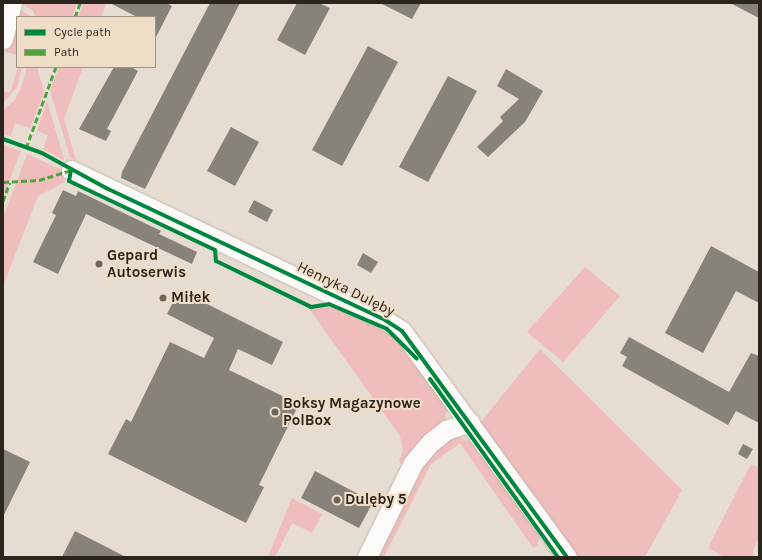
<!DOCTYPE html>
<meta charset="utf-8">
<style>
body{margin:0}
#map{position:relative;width:762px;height:560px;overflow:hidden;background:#e6dcd1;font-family:Karla,sans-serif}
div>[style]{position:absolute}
.green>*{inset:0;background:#eebdbc}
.building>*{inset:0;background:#88837a}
.roads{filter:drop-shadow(0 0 1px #c1b9b0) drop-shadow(0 0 1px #c1b9b0)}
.minor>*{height:19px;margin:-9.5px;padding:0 9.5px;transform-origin:9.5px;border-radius:9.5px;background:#fbfaf8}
.quiet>*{height:3px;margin-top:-1.5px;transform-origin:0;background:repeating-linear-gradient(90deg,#51a341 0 6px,transparent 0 9px)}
.cycleway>*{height:4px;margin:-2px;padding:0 2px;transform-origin:2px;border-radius:2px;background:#00873e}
.dots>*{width:11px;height:11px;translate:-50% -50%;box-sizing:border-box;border:2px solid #efddc8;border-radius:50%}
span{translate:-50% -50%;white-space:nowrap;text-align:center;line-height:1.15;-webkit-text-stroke:4px #efddc8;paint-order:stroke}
.poi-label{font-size:15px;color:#2c251d;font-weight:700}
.left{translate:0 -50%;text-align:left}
.street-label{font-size:15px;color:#2c251d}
.frame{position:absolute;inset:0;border:4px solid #2c251d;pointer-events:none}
.legend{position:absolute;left:16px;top:16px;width:140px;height:52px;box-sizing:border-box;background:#efddc8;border:1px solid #a19384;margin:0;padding:5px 7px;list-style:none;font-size:12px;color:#2c251d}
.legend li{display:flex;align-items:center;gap:8px;height:20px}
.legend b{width:20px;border:1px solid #a19384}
</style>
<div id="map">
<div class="green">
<i style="clip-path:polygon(21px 3px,77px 3px,72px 17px,36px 17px,33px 11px)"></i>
<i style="clip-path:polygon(83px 3px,106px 3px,101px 17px,78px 17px)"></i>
<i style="clip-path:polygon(19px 9px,31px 17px,17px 17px,17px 55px,6px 52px)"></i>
<i style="clip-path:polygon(18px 67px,22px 67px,17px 87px,3px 103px,3px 91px,10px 93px)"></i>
<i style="clip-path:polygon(27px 67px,37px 67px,44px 92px,30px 128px,15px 123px,11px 136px,3px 134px,3px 110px,14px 101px,21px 88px)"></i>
<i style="clip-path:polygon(59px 67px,83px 67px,64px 119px,76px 160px,70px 157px,50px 91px)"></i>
<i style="clip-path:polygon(47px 101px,64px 159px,64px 160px,43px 149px,48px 135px,37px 131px)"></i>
<i style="clip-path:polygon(3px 145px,21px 151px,3px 197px)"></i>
<i style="clip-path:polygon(27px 154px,60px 169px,65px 182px,38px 196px,3px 286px,3px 218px)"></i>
<i style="clip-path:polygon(585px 267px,620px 296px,563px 362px,527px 332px)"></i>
<i style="clip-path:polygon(329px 306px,386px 332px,399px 342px,447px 407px,445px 421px,402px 465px,399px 461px,403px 451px,400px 436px,310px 310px)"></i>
<i style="clip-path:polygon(540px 349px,682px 490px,645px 557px,577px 557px,481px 422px)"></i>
<i style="clip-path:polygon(448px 438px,459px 437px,473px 443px,540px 536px,537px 546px,533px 548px,460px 443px,431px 464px,384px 557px,373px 557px,420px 465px)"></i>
<i style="clip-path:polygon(751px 464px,759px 468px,759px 538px,753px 550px,754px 557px,724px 557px,708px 548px)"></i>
<i style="clip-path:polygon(292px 498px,322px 514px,312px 533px,292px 523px,275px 557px,268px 557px)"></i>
</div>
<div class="building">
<i style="clip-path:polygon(110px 3px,166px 3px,172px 6px,155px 39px,155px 17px,137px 17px)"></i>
<i style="clip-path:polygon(210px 3px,240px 3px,145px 189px,121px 178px,122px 172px)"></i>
<i style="clip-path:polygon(297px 3px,319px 3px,330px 8px,305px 55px,277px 40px)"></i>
<i style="clip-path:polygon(380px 3px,421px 3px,412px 19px)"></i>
<i style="clip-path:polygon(730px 3px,759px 3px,759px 18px)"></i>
<i style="clip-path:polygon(368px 46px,398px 62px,342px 166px,312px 150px)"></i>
<i style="clip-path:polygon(114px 67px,131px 67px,138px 71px,107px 129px,111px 131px,106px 141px,79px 129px)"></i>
<i style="clip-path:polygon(506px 69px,543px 91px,525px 122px,488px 157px,477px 147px,503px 121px,500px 117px,519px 99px,497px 86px)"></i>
<i style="clip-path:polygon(448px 76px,477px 91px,428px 182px,399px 167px)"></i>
<i style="clip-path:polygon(231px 127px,259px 142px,235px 186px,207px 171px)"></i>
<i style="clip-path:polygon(63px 190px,76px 196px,78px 191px,161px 231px,159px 234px,197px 252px,192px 264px,86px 214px,58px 274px,33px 262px,56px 215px,52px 213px)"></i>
<i style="clip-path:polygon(254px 200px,273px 210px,267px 222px,248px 212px)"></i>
<i style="clip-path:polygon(711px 246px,759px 272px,759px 303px,736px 291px,703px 353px,665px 333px)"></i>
<i style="clip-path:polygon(363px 253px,378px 262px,371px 273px,357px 265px)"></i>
<i style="clip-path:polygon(179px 290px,283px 342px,272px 365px,238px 349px,229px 370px,299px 404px,259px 485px,264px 487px,246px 523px,108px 454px,126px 419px,131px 422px,170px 342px,204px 358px,214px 338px,167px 314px)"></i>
<i style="clip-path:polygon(629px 337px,729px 392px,751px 353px,759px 356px,759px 423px,736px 411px,728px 425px,622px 366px,627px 357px,620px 353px)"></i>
<i style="clip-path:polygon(743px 444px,753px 449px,747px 459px,738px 454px)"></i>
<i style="clip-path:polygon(3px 449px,30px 462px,3px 517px)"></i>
<i style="clip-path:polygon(315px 471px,373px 502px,359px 528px,301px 498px)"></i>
<i style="clip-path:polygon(75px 531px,126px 557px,62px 557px)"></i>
</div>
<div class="roads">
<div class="minor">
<i style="left:3px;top:39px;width:37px;rotate:-76deg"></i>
<i style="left:71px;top:170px;width:348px;rotate:25.5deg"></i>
<i style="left:385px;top:320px;width:20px;rotate:33deg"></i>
<i style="left:402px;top:331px;width:280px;rotate:53.9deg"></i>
<i style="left:367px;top:557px;width:105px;rotate:-63.9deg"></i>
<i style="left:413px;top:463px;width:26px;rotate:-50deg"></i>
<i style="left:430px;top:443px;width:21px;rotate:-39deg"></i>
<i style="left:446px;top:430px;width:25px;rotate:-18deg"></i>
</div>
</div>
<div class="quiet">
<i style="left:75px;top:17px;width:15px;rotate:-70deg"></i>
<i style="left:26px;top:148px;width:86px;rotate:-69.7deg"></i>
<i style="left:3px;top:182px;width:36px;rotate:-3deg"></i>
<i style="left:39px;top:180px;width:34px;rotate:-17deg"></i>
<i style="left:3px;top:201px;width:20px;rotate:-70deg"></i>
</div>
<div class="cycleway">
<i style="left:3px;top:139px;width:41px;rotate:19.7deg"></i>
<i style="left:42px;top:153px;width:73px;rotate:28.7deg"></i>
<i style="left:106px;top:188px;width:309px;rotate:25.3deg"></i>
<i style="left:385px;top:320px;width:20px;rotate:33deg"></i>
<i style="left:402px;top:331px;width:280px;rotate:53.9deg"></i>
<i style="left:71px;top:170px;width:11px;rotate:100deg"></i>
<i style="left:69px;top:181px;width:161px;rotate:25.3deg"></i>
<i style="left:215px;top:250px;width:11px;rotate:85deg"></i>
<i style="left:216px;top:261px;width:106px;rotate:25.8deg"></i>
<i style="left:311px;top:307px;width:18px;rotate:-9deg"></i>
<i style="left:329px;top:304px;width:63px;rotate:23.3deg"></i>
<i style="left:387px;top:329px;width:42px;rotate:45deg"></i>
<i style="left:430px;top:379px;width:219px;rotate:54.3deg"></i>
</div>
<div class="dots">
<i style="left:99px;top:264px;background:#6d655c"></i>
<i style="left:163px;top:298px;background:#6d655c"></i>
<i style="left:275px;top:412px;background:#6d655c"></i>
<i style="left:337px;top:500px;background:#6d655c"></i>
</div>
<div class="poi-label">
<span class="left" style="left:107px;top:264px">Gepard<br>Autoserwis</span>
<span class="left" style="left:171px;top:298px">Miłek</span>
<span class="left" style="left:283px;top:412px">Boksy Magazynowe<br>PolBox</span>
<span class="left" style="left:345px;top:500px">Dulęby 5</span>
</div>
<div class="street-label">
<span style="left:346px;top:289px;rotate:26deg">Henryka Dulęby</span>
</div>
<div class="frame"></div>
<ul class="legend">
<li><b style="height:5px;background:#00873e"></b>Cycle path</li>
<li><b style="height:5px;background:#51a341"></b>Path</li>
</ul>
</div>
